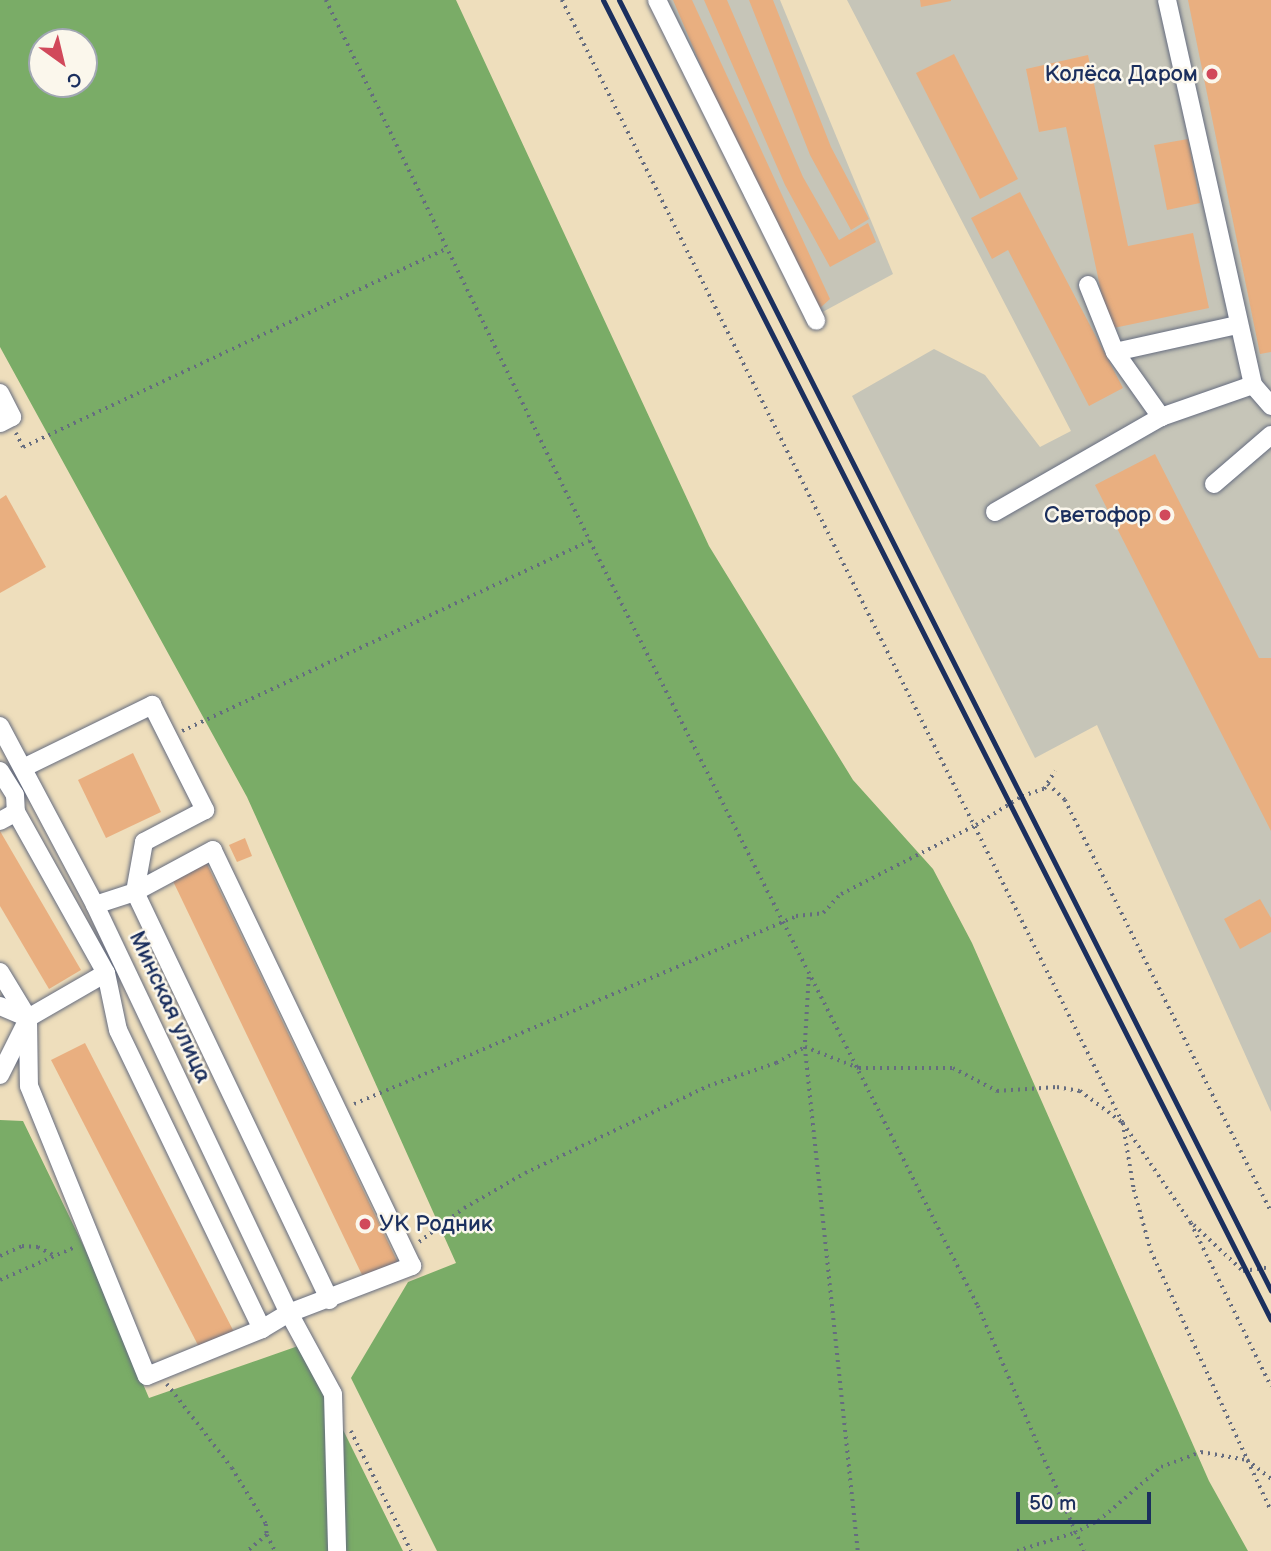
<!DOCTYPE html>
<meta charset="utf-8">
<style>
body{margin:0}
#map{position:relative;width:1271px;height:1551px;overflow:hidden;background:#eedebc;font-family:"Balsamiq Sans",sans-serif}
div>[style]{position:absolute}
.industrial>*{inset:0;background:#c6c5b8}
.forest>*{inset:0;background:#7aac67}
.building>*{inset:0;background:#e9af80}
.path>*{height:3.5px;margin-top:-1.75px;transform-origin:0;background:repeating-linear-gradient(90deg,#656c7f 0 2px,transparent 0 7px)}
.roads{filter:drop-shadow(0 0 2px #656c7f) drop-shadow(0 0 2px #656c7f)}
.minor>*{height:18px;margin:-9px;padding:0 9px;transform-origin:9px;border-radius:9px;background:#fff}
.rail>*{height:5px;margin:-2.5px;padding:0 2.5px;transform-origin:2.5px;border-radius:2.5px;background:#1b2f5e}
.dots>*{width:19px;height:19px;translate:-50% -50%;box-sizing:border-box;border:4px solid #fbf7ec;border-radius:50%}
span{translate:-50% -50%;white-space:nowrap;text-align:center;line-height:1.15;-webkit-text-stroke:5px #fbf7ec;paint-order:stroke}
.poi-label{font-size:23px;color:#1b2f5e}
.right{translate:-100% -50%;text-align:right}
.left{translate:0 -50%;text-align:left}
.street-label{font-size:23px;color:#1b2f5e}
.north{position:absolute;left:28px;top:28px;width:70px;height:70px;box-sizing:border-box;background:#fbf7ec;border:2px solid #a1a7b3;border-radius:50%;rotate:146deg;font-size:19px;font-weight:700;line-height:28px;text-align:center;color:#1b2f5e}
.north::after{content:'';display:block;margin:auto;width:24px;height:32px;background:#d1495b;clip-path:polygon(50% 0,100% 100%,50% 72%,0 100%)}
.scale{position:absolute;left:1016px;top:1492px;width:135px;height:32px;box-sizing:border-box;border:4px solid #1b2f5e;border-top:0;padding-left:9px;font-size:21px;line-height:24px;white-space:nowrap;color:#1b2f5e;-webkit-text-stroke:5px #fbf7ec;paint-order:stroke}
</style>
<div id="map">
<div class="industrial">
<i style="clip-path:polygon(663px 0,780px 0,893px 274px,817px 315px)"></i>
<i style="clip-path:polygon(847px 0,1271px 0,1271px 1112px,1097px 725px,1035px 758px,852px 396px,934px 349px,985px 375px,1040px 447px,1071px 431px)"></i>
</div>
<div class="forest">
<i style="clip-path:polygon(evenodd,0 0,456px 0,709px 546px,853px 780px,933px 869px,972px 943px,1209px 1481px,1248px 1551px,437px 1551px,351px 1378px,408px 1282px,456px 1263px,247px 797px,0 347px,0 0,84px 42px,84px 84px,42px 84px,42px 42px,84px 42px)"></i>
<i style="clip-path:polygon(0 1120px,23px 1121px,87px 1253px,149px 1398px,301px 1345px,403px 1551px,0 1551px)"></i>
</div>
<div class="building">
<i style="clip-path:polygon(673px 0,692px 0,830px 299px,819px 309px,712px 92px)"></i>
<i style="clip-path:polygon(704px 0,727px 0,803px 177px,839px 240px,868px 223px,876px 242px,830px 267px,785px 185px)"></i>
<i style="clip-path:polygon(749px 0,773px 0,831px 147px,869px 219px,851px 230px,810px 155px)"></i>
<i style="clip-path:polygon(920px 0,951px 0,951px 1px,921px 7px)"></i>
<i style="clip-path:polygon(1188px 0,1271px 0,1271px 352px,1260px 354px)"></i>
<i style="clip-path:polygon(954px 54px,1018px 179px,980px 199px,916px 73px)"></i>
<i style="clip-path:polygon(1088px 55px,1128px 246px,1193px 233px,1209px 308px,1109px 329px,1066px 127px,1039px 132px,1026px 69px)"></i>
<i style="clip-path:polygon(1188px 139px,1200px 203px,1167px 210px,1154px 145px)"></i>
<i style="clip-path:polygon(1020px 192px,1123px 388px,1089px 406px,1008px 250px,992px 259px,971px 218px)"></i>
<i style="clip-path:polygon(1155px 454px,1259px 658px,1271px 658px,1271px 831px,1095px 485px)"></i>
<i style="clip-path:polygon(6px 495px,46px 567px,0 593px,0 499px)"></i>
<i style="clip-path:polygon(133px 753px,161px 812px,106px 838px,78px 780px)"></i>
<i style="clip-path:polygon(0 831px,81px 970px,49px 989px,0 906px)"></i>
<i style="clip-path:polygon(245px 838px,252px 856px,237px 862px,229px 845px)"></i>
<i style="clip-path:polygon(206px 862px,398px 1263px,364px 1279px,172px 879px)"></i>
<i style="clip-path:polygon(1260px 899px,1271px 918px,1271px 932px,1240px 949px,1224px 919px)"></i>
<i style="clip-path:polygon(85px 1043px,234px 1332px,200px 1349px,51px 1060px)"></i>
</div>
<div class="path">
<i style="left:326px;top:0;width:602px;rotate:63.99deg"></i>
<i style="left:590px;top:541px;width:858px;rotate:63.11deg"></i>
<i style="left:978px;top:1306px;width:267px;rotate:66.6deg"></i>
<i style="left:562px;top:0;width:1255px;rotate:63.46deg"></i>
<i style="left:1123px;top:1123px;width:121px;rotate:55.8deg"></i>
<i style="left:1191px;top:1223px;width:182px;rotate:63.9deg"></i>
<i style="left:16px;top:433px;width:16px;rotate:63deg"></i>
<i style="left:23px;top:447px;width:468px;rotate:-25.1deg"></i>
<i style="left:182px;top:731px;width:450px;rotate:-25deg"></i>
<i style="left:1048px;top:784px;width:23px;rotate:43deg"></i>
<i style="left:1065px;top:800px;width:461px;rotate:63.4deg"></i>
<i style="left:809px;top:977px;width:70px;rotate:93.3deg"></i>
<i style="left:805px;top:1047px;width:507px;rotate:84deg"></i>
<i style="left:354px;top:1104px;width:480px;rotate:-23deg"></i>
<i style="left:796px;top:916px;width:27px;rotate:-6deg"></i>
<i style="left:823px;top:913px;width:26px;rotate:-47deg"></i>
<i style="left:841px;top:894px;width:152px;rotate:-27.1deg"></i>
<i style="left:976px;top:825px;width:54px;rotate:-32.2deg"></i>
<i style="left:1022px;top:796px;width:23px;rotate:-18deg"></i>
<i style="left:1044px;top:789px;width:21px;rotate:-59deg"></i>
<i style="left:1194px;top:1225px;width:67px;rotate:43.2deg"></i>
<i style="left:1243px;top:1271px;width:28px;rotate:-8deg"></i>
<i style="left:419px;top:1242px;width:56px;rotate:-37.1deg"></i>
<i style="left:464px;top:1208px;width:70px;rotate:-29.8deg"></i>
<i style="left:525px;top:1173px;width:203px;rotate:-25.4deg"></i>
<i style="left:708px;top:1086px;width:72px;rotate:-18.7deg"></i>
<i style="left:776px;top:1063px;width:33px;rotate:-29deg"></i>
<i style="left:805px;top:1047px;width:58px;rotate:21.3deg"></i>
<i style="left:859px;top:1068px;width:94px"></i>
<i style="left:953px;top:1068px;width:50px;rotate:27.6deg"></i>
<i style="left:997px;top:1091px;width:60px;rotate:-3.8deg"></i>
<i style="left:1057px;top:1087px;width:23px;rotate:10deg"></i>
<i style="left:1080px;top:1091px;width:54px;rotate:36.7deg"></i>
<i style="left:1123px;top:1123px;width:68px;rotate:80.7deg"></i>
<i style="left:1134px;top:1190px;width:63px;rotate:74.4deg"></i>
<i style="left:1151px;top:1251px;width:286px;rotate:65.2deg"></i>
<i style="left:0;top:1256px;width:24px;rotate:-24deg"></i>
<i style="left:22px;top:1246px;width:16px;rotate:4deg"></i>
<i style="left:38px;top:1247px;width:19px;rotate:28deg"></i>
<i style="left:0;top:1280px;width:82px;rotate:-23.7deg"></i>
<i style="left:167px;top:1384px;width:106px;rotate:52.3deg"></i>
<i style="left:232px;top:1468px;width:66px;rotate:58.7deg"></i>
<i style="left:266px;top:1524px;width:11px;rotate:85deg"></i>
<i style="left:267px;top:1535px;width:25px;rotate:140deg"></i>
<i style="left:351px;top:1431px;width:134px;rotate:63.4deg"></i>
<i style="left:267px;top:1535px;width:18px;rotate:63deg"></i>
<i style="left:1017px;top:1551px;width:60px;rotate:-17.5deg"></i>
<i style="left:1074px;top:1533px;width:27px;rotate:-27deg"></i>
<i style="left:1098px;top:1521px;width:83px;rotate:-40.6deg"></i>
<i style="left:1161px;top:1467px;width:43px;rotate:-20.6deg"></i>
<i style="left:1201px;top:1452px;width:47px;rotate:9.9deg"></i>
<i style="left:1247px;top:1460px;width:31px;rotate:38deg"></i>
</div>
<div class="roads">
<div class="minor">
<i style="left:657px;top:0;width:358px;rotate:63.6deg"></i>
<i style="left:1167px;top:0;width:394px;rotate:77.4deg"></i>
<i style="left:1088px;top:285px;width:72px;rotate:68.1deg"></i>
<i style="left:1115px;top:352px;width:80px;rotate:54.7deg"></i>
<i style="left:1115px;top:352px;width:125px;rotate:-12.5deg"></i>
<i style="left:0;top:393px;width:27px;rotate:63deg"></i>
<i style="left:12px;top:417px;width:13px;rotate:153deg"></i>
<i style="left:1214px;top:484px;width:75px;rotate:-40.7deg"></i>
<i style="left:995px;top:512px;width:191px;rotate:-29.8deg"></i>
<i style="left:1161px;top:417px;width:97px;rotate:-19.2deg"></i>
<i style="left:1253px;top:385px;width:28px;rotate:49deg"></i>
<i style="left:0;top:726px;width:203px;rotate:62deg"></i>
<i style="left:95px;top:905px;width:452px;rotate:64.6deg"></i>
<i style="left:289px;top:1313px;width:92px;rotate:61.5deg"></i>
<i style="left:333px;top:1394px;width:157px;rotate:88.5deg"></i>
<i style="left:23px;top:768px;width:144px;rotate:-26deg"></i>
<i style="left:152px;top:705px;width:118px;rotate:63.2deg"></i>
<i style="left:205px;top:810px;width:69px;rotate:152.3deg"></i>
<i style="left:144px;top:842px;width:51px;rotate:100.2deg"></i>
<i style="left:135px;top:892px;width:452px;rotate:64.5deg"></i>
<i style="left:0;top:771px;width:28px;rotate:58deg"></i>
<i style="left:15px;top:795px;width:17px;rotate:87deg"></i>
<i style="left:16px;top:812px;width:184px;rotate:60.8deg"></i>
<i style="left:106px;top:973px;width:58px;rotate:78.1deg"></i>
<i style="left:118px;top:1030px;width:332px;rotate:64.3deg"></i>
<i style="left:0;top:821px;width:18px;rotate:-29deg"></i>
<i style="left:0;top:972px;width:54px;rotate:58.7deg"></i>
<i style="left:28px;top:1018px;width:68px;rotate:89.2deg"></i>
<i style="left:29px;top:1086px;width:313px;rotate:67.9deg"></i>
<i style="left:147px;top:1376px;width:124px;rotate:-22.2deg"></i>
<i style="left:262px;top:1329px;width:31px;rotate:-31deg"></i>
<i style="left:289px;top:1313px;width:132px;rotate:-20.9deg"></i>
<i style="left:412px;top:1266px;width:461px;rotate:-115.6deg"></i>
<i style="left:213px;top:850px;width:89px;rotate:151.7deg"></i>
<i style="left:135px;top:892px;width:42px;rotate:162deg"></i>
<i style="left:0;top:1006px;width:30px;rotate:23deg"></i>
<i style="left:28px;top:1018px;width:90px;rotate:-30deg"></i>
<i style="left:0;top:1075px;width:60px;rotate:-63.4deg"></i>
</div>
</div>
<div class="rail">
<i style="left:603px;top:0;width:1479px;rotate:63.16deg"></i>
<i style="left:619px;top:0;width:1446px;rotate:63.2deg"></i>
</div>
<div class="dots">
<i style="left:1212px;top:74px;background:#d1495b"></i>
<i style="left:1165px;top:515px;background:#d1495b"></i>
<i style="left:365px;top:1224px;background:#d1495b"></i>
</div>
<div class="poi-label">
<span class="right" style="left:1198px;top:74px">Колёса Даром</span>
<span class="right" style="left:1151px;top:515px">Светофор</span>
<span class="left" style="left:379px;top:1224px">УК Родник</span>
</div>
<div class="street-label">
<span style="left:170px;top:1007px;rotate:65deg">Минская улица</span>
</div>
<div class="north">С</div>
<div class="scale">50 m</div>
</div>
